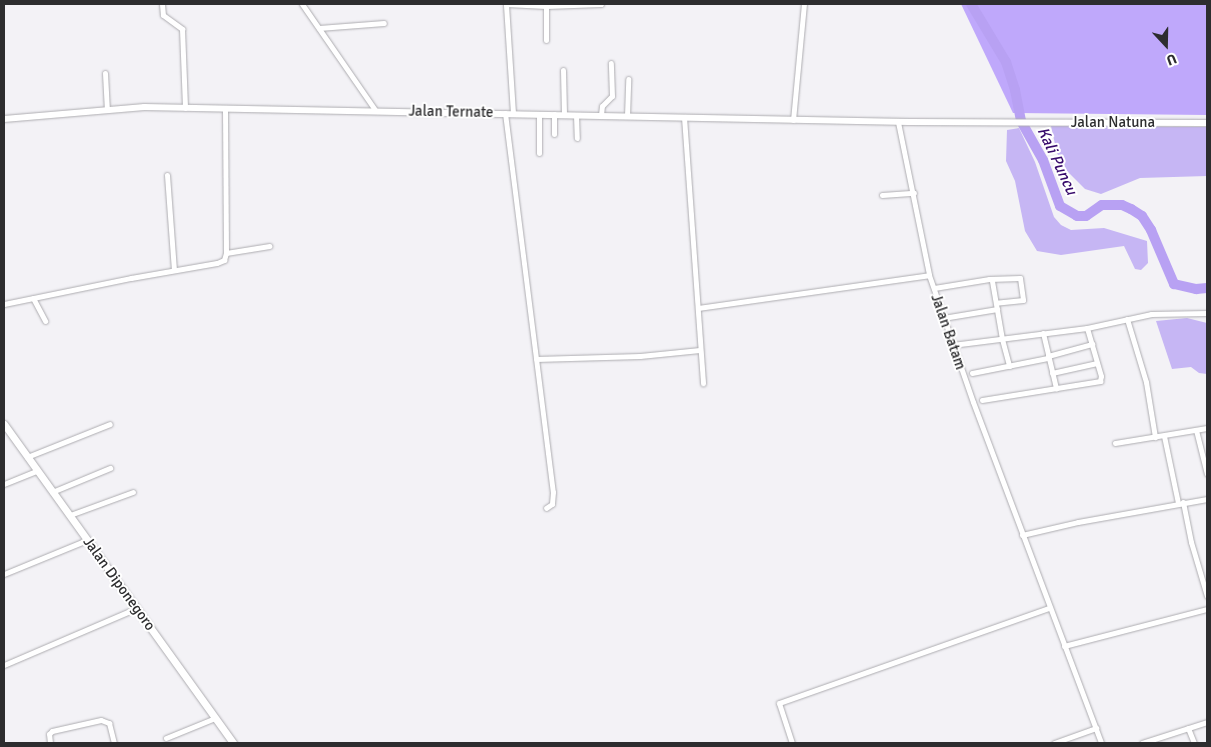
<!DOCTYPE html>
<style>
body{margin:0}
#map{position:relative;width:1211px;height:747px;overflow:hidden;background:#f3f2f6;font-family:Signika,sans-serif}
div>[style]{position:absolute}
.green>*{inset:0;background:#c6b6f4}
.forest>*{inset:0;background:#bfa8fb}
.river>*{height:10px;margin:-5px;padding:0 5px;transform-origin:5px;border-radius:5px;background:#b8a1f3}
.roads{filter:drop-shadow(0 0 1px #adacb0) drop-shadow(0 0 1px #adacb0)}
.minor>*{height:5px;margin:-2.5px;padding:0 2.5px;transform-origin:2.5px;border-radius:2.5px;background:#fff}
.tertiary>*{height:6px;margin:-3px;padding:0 3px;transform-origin:3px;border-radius:3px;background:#fff}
.secondary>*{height:7px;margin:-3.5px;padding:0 3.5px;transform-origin:3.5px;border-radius:3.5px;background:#fff}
span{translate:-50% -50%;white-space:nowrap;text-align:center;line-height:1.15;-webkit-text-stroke:4px #fff;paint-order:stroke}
.street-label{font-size:15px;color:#2d2d2f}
.water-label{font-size:16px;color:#370a6b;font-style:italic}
.frame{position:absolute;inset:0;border:5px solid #2d2d2f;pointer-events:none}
.north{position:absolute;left:1141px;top:20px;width:50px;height:50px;-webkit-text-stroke:4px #fff;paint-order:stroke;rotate:159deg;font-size:14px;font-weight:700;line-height:20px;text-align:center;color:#2d2d2f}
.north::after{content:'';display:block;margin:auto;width:18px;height:22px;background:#2d2d2f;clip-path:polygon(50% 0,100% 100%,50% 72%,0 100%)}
</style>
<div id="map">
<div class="green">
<i style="clip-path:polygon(1051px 126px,1207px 127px,1207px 176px,1140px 178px,1101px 194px,1085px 189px,1067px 171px,1057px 153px)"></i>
<i style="clip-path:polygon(1019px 128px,1035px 162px,1054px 217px,1061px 225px,1071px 230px,1104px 228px,1147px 241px,1148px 263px,1141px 270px,1135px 269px,1124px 246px,1061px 255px,1037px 251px,1025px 231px,1015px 181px,1006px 161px,1007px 130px)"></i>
<i style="clip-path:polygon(1187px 318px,1207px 323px,1207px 374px,1199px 373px,1191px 367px,1172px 369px,1156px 321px)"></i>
</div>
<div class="forest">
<i style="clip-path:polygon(961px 4px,1207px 4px,1207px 115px,1013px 113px)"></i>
</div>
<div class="river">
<i style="left:971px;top:4px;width:68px;rotate:58.9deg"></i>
<i style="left:1006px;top:62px;width:29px;rotate:72deg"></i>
<i style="left:1015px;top:90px;width:32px;rotate:79deg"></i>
<i style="left:1021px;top:121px;width:45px;rotate:60.6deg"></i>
<i style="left:1043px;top:160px;width:49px;rotate:69.7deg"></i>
<i style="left:1060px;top:206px;width:20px;rotate:30deg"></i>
<i style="left:1077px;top:216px;width:9px"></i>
<i style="left:1086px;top:216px;width:19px;rotate:-35deg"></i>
<i style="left:1102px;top:205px;width:20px"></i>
<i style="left:1122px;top:205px;width:10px;rotate:24deg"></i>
<i style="left:1131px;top:209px;width:13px;rotate:32deg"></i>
<i style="left:1142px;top:216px;width:17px;rotate:57deg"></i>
<i style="left:1151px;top:230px;width:59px;rotate:66.9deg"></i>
<i style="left:1174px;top:284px;width:23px;rotate:13deg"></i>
<i style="left:1196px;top:289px;width:11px;rotate:-5deg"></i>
</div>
<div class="roads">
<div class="minor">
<i style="left:162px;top:4px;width:11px;rotate:85deg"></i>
<i style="left:163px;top:15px;width:24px;rotate:36deg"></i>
<i style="left:182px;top:29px;width:79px;rotate:87.8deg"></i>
<i style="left:302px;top:4px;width:129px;rotate:55.4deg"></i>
<i style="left:506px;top:4px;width:40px;rotate:2.9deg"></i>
<i style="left:546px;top:6px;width:55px;rotate:-2.1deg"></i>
<i style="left:506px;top:5px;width:108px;rotate:86.3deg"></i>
<i style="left:546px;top:6px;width:34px;rotate:90deg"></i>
<i style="left:319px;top:28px;width:65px;rotate:-4.4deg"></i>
<i style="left:563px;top:70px;width:44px;rotate:88.7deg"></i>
<i style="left:105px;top:73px;width:37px;rotate:87deg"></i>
<i style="left:505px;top:113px;width:382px;rotate:82.8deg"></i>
<i style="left:553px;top:492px;width:12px;rotate:95deg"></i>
<i style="left:552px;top:504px;width:7px;rotate:146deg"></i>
<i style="left:539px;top:114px;width:39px;rotate:90deg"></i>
<i style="left:554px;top:114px;width:20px;rotate:90deg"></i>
<i style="left:576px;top:115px;width:23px;rotate:88deg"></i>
<i style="left:601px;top:115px;width:9px;rotate:-84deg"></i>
<i style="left:602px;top:106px;width:14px;rotate:-45deg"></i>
<i style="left:612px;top:96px;width:33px;rotate:-92deg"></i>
<i style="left:627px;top:116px;width:37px;rotate:-88deg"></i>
<i style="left:684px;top:117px;width:267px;rotate:85.9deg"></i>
<i style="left:793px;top:120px;width:117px;rotate:-84.6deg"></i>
<i style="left:898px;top:122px;width:156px;rotate:78.5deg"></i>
<i style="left:929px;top:275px;width:134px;rotate:70.9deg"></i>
<i style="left:973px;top:402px;width:364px;rotate:69.4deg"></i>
<i style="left:167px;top:175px;width:95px;rotate:85.8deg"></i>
<i style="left:882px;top:195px;width:32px;rotate:-4deg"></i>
<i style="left:226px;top:253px;width:44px;rotate:-9.2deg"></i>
<i style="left:992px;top:281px;width:59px;rotate:80.2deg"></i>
<i style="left:1002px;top:339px;width:28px;rotate:75deg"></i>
<i style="left:934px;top:288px;width:56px;rotate:-9.3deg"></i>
<i style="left:989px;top:279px;width:31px;rotate:-2deg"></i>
<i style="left:1020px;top:278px;width:22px;rotate:82deg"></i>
<i style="left:1023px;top:300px;width:27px;rotate:174deg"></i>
<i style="left:33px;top:298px;width:26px;rotate:62deg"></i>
<i style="left:4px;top:304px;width:130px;rotate:-11.6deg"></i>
<i style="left:131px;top:278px;width:87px;rotate:-9.9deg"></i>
<i style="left:217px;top:263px;width:8px;rotate:-23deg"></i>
<i style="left:224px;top:260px;width:7px;rotate:-74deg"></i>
<i style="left:226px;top:253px;width:145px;rotate:-90.4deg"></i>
<i style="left:698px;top:308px;width:233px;rotate:-8.1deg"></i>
<i style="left:943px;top:318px;width:55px;rotate:-9.5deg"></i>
<i style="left:1127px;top:319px;width:66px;rotate:73.2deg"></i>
<i style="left:1146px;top:382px;width:56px;rotate:80.7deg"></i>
<i style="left:1043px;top:333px;width:57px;rotate:76.7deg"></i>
<i style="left:952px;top:345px;width:136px;rotate:-7.2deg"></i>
<i style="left:1087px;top:328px;width:66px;rotate:-12.3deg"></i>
<i style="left:1151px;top:314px;width:56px;rotate:-1deg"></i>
<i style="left:1048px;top:356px;width:46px;rotate:-15.3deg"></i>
<i style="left:536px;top:359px;width:104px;rotate:-1.7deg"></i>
<i style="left:640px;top:356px;width:60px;rotate:-5.7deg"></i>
<i style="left:972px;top:373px;width:77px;rotate:-11.2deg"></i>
<i style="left:1052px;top:373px;width:46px;rotate:-12.5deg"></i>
<i style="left:982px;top:400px;width:120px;rotate:-9.1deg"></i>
<i style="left:1100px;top:381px;width:5px;rotate:-79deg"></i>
<i style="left:1101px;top:376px;width:50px;rotate:-106.3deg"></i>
<i style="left:1196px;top:430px;width:45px;rotate:76deg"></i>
<i style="left:1164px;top:436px;width:68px;rotate:78.2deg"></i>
<i style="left:1115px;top:443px;width:93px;rotate:-9.3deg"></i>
<i style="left:27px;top:457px;width:89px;rotate:-21.7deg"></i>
<i style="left:4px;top:484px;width:35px;rotate:-22deg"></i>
<i style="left:52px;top:492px;width:63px;rotate:-22.5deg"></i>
<i style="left:1183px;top:502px;width:41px;rotate:78.7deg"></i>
<i style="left:1191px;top:542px;width:56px;rotate:73.5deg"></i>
<i style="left:70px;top:515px;width:67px;rotate:-20.1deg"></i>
<i style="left:1022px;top:535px;width:57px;rotate:-13.1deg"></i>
<i style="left:1078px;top:522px;width:131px;rotate:-10.1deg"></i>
<i style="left:4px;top:574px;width:90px;rotate:-22.3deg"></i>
<i style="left:1064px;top:646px;width:148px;rotate:-14.5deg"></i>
<i style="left:4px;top:665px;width:145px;rotate:-23.2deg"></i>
<i style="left:1188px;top:728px;width:16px;rotate:68deg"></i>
<i style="left:166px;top:738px;width:53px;rotate:-22.2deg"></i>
<i style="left:50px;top:743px;width:9px;rotate:-96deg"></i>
<i style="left:49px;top:734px;width:4px;rotate:-45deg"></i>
<i style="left:52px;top:731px;width:50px;rotate:-12.7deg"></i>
<i style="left:101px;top:720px;width:9px;rotate:21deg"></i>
<i style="left:109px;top:723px;width:21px;rotate:76deg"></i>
<i style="left:792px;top:743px;width:42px;rotate:-108deg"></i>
<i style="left:779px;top:703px;width:286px;rotate:-19.4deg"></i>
<i style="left:1054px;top:743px;width:45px;rotate:-19.7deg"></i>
<i style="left:1142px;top:743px;width:68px;rotate:-17.9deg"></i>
</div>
<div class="tertiary">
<i style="left:4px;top:119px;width:141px;rotate:-4.9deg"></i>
<i style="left:144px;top:107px;width:765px;rotate:1.12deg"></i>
<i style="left:909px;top:122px;width:298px;rotate:0.2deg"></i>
</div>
<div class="secondary">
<i style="left:4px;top:424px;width:393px;rotate:54.3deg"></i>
</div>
</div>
<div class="street-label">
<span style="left:451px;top:112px;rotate:1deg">Jalan Ternate</span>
<span style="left:1113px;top:123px">Jalan Natuna</span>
<span style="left:948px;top:332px;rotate:71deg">Jalan Batam</span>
<span style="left:119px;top:584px;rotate:54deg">Jalan Diponegoro</span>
</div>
<div class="water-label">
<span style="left:1057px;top:161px;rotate:65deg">Kali Puncu</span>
</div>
<div class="frame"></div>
<div class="north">U</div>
</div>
